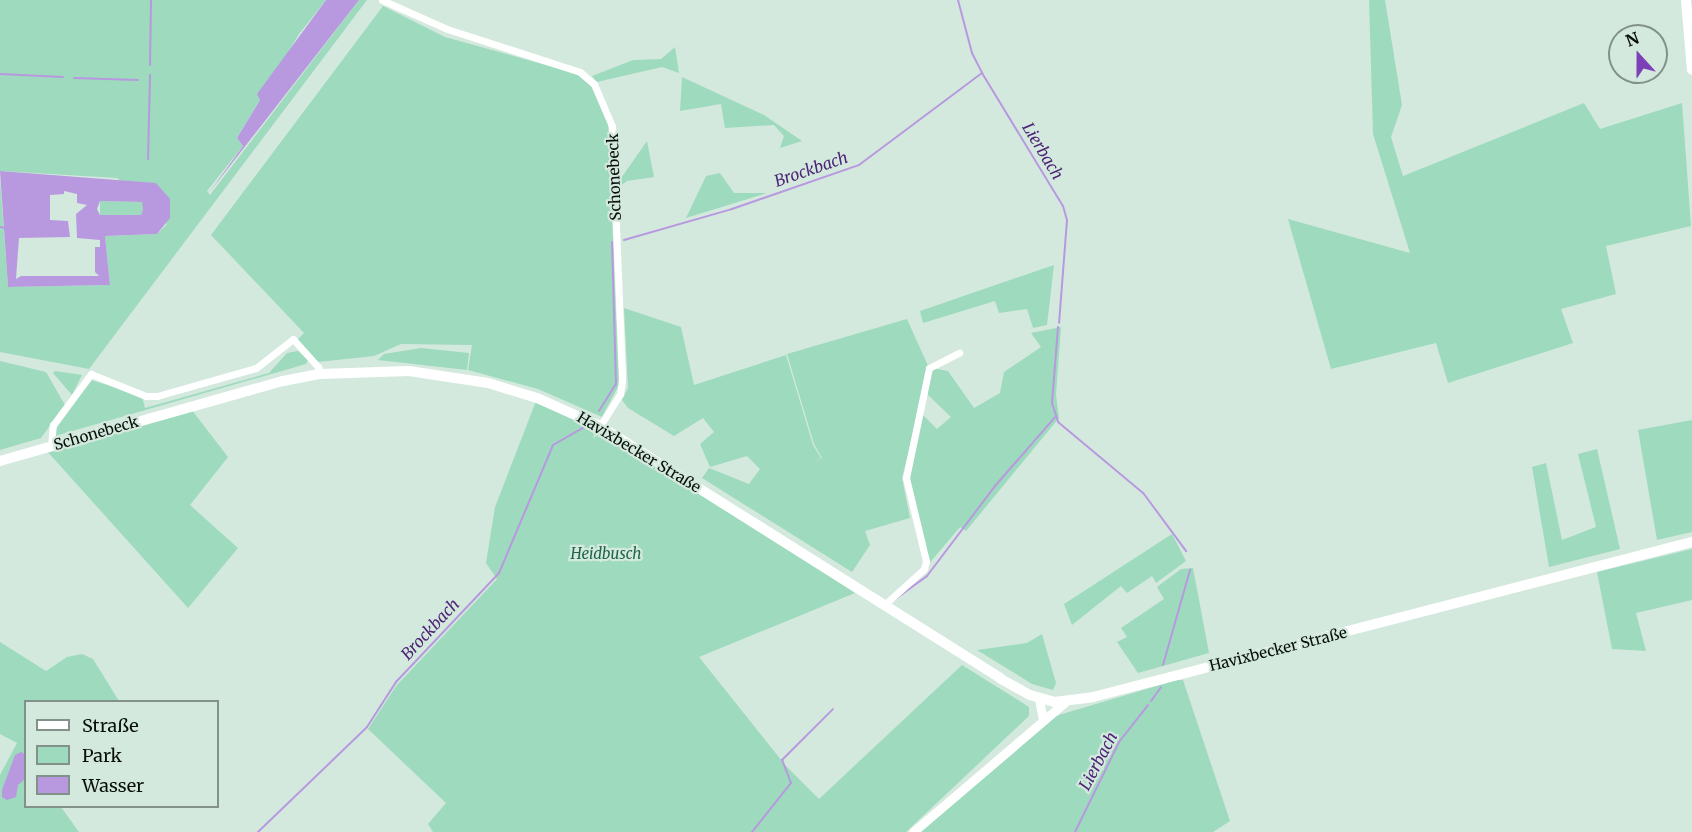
<!DOCTYPE html>
<meta charset="utf-8">
<style>
body{margin:0}
#map{position:relative;width:1692px;height:832px;overflow:hidden;background:#d4e9de;font-family:Merriweather,serif}
div>[style]{position:absolute}
.green>*{inset:0;background:#9edabd}
.water>*{inset:0;background:#b899e0}
.stream>*{height:2px;margin:-1px;padding:0 1px;transform-origin:1px;border-radius:1px;background:#b899e0}
.minor>*{height:7px;margin:-3.5px;padding:0 3.5px;transform-origin:3.5px;border-radius:3.5px;background:#fff}
.tertiary>*{height:9px;margin:-4.5px;padding:0 4.5px;transform-origin:4.5px;border-radius:4.5px;background:#fff}
.secondary>*{height:10px;margin:-5px;padding:0 5px;transform-origin:5px;border-radius:5px;background:#fff}
span{translate:-50% -50%;white-space:nowrap;text-align:center;line-height:1.15;-webkit-text-stroke:4.5px #d4e9de;paint-order:stroke}
.street-label{font-size:15px;color:#080f0b}
.park-label{font-size:15px;color:#20654a;font-style:italic}
.water-label{font-size:16px;color:#4e2477;font-style:italic}
.legend{position:absolute;left:24px;top:700px;width:195px;height:108px;box-sizing:border-box;background:#d4e9de;border:2px solid #82928a;margin:0;padding:8px 10px;list-style:none;font-size:18px;color:#080f0b}
.legend li{display:flex;align-items:center;gap:12px;height:30px}
.legend b{width:30px;border:2px solid #82928a}
.north{position:absolute;left:1608px;top:24px;width:60px;height:60px;box-sizing:border-box;background:#d4e9de;border:2px solid #82928a;border-radius:50%;rotate:339deg;font-size:16px;font-weight:700;line-height:24px;text-align:center;color:#080f0b}
.north::after{content:'';display:block;margin:auto;width:21px;height:27px;background:#7c41b7;clip-path:polygon(50% 0,100% 100%,50% 72%,0 100%)}
</style>
<div id="map">
<div class="green">
<i style="clip-path:polygon(0 0,326px 0,299px 34px,237px 138px,243px 146px,207px 191px,210px 195px,359px 0,367px 0,89px 369px,0 352px,0 178px,8px 287px,110px 285px,105px 236px,157px 234px,167px 224px,117px 178px,0 171px)"></i>
<i style="clip-path:polygon(1369px 0,1385px 0,1402px 105px,1391px 137px,1403px 176px,1584px 103px,1600px 129px,1682px 103px,1691px 226px,1606px 246px,1616px 294px,1561px 309px,1573px 343px,1448px 383px,1436px 343px,1331px 369px,1288px 219px,1410px 253px,1373px 134px)"></i>
<i style="clip-path:polygon(383px 6px,445px 37px,578px 74px,588px 80px,595px 93px,608px 121px,619px 385px,602px 417px,538px 389px,468px 370px,472px 345px,401px 344px,374px 356px,318px 362px,297px 340px,304px 333px,211px 235px)"></i>
<i style="clip-path:polygon(675px 47px,679px 73px,662px 67px,597px 82px,592px 76px,633px 60px,661px 59px)"></i>
<i style="clip-path:polygon(682px 77px,764px 115px,802px 141px,780px 148px,784px 136px,774px 125px,725px 128px,721px 104px,680px 111px)"></i>
<i style="clip-path:polygon(647px 141px,654px 177px,627px 181px,619px 187px,619px 181px)"></i>
<i style="clip-path:polygon(720px 173px,734px 193px,767px 193px,686px 218px,706px 176px)"></i>
<i style="clip-path:polygon(100px 201px,143px 202px,143px 209px,141px 215px,100px 215px)"></i>
<i style="clip-path:polygon(1054px 265px,1047px 325px,1033px 328px,1027px 309px,999px 313px,995px 301px,923px 323px,920px 311px)"></i>
<i style="clip-path:polygon(624px 308px,681px 327px,694px 385px,786px 355px,813px 445px,821px 458px,813px 463px,822px 458px,814px 444px,787px 354px,907px 319px,929px 368px,902px 478px,910px 518px,865px 531px,870px 545px,852px 572px,702px 478px,709px 468px,749px 484px,760px 469px,747px 456px,710px 467px,700px 444px,714px 432px,703px 418px,674px 436px,628px 408px,622px 400px,628px 388px)"></i>
<i style="clip-path:polygon(1061px 327px,1056px 395px,1059px 418px,966px 531px,960px 527px,927px 566px,909px 478px,923px 415px,937px 429px,951px 417px,927px 394px,932px 368px,948px 371px,974px 408px,1000px 393px,1004px 372px,1041px 347px,1031px 333px)"></i>
<i style="clip-path:polygon(421px 348px,469px 353px,467px 370px,378px 360px,384px 354px)"></i>
<i style="clip-path:polygon(298px 351px,308px 360px,306px 364px,55px 436px,53px 433px,91px 380px,142px 396px,145px 408px,269px 373px,287px 353px)"></i>
<i style="clip-path:polygon(0 361px,46px 372px,65px 405px,41px 438px,0 450px)"></i>
<i style="clip-path:polygon(55px 371px,82px 375px,72px 395px,53px 373px)"></i>
<i style="clip-path:polygon(536px 401px,599px 428px,855px 593px,699px 657px,786px 766px,819px 799px,962px 665px,1029px 707px,1029px 716px,906px 832px,433px 832px,428px 824px,446px 803px,368px 729px,396px 686px,497px 579px,486px 563px,495px 507px)"></i>
<i style="clip-path:polygon(191px 409px,228px 457px,190px 505px,238px 548px,188px 608px,46px 450px)"></i>
<i style="clip-path:polygon(1692px 420px,1692px 532px,1657px 540px,1638px 430px)"></i>
<i style="clip-path:polygon(1597px 449px,1620px 549px,1549px 567px,1532px 467px,1546px 463px,1562px 540px,1596px 527px,1578px 454px)"></i>
<i style="clip-path:polygon(1172px 534px,1186px 561px,1156px 583px,1152px 576px,1127px 593px,1121px 586px,1072px 625px,1064px 604px)"></i>
<i style="clip-path:polygon(1692px 549px,1692px 600px,1636px 613px,1646px 651px,1612px 649px,1597px 572px)"></i>
<i style="clip-path:polygon(1193px 568px,1209px 653px,1138px 673px,1117px 642px,1127px 637px,1121px 628px,1164px 599px,1157px 587px,1181px 569px)"></i>
<i style="clip-path:polygon(1042px 634px,1056px 683px,1053px 690px,1032px 684px,977px 650px,1027px 643px)"></i>
<i style="clip-path:polygon(0 642px,46px 671px,67px 657px,82px 654px,93px 659px,119px 701px,26px 702px,26px 806px,61px 807px,79px 832px,0 832px,0 775px,17px 743px,0 734px)"></i>
<i style="clip-path:polygon(1177px 680px,1183px 680px,1230px 821px,1213px 832px,919px 832px,1052px 717px)"></i>
</div>
<div class="water">
<i style="clip-path:polygon(326px 0,359px 0,208px 194px,243px 146px,237px 138px,260px 100px,257px 94px)"></i>
<i style="clip-path:polygon(evenodd,0 171px,156px 183px,170px 199px,170px 218px,157px 234px,105px 236px,110px 285px,8px 287px,0 171px,64px 191px,77px 194px,77px 203px,87px 205px,76px 214px,77px 238px,100px 240px,100px 247px,95px 247px,95px 272px,99px 276px,21px 276px,16px 279px,19px 238px,70px 237px,68px 221px,50px 220px,50px 195px,64px 194px,64px 191px,0 171px,100px 201px,142px 202px,143px 209px,141px 215px,100px 215px,97px 209px,100px 201px)"></i>
<i style="clip-path:polygon(21px 752px,25px 754px,25px 779px,18px 785px,16px 797px,7px 800px,2px 797px,2px 790px,15px 755px)"></i>
</div>
<div class="stream">
<i style="left:958px;top:0;width:55px;rotate:75.2deg"></i>
<i style="left:972px;top:53px;width:22px;rotate:63deg"></i>
<i style="left:982px;top:73px;width:156px;rotate:58.7deg"></i>
<i style="left:1063px;top:206px;width:15px;rotate:74deg"></i>
<i style="left:1067px;top:220px;width:103px;rotate:94.4deg"></i>
<i style="left:150px;top:65px;width:65px;rotate:-89.1deg"></i>
<i style="left:0;top:74px;width:63px;rotate:2.7deg"></i>
<i style="left:74px;top:78px;width:64px;rotate:1.8deg"></i>
<i style="left:148px;top:159px;width:84px;rotate:-88.6deg"></i>
<i style="left:0;top:227px;width:6px;rotate:9deg"></i>
<i style="left:624px;top:240px;width:112px;rotate:-16deg"></i>
<i style="left:732px;top:209px;width:134px;rotate:-19.1deg"></i>
<i style="left:859px;top:165px;width:154px;rotate:-36.8deg"></i>
<i style="left:1058px;top:327px;width:76px;rotate:94.5deg"></i>
<i style="left:1052px;top:403px;width:20px;rotate:72deg"></i>
<i style="left:1058px;top:422px;width:112px;rotate:39.9deg"></i>
<i style="left:1144px;top:494px;width:71px;rotate:53.6deg"></i>
<i style="left:599px;top:411px;width:32px;rotate:-58deg"></i>
<i style="left:616px;top:384px;width:142px;rotate:-91.6deg"></i>
<i style="left:894px;top:600px;width:41px;rotate:-36deg"></i>
<i style="left:927px;top:576px;width:113px;rotate:-52.9deg"></i>
<i style="left:995px;top:486px;width:93px;rotate:-48.9deg"></i>
<i style="left:1163px;top:665px;width:99px;rotate:-74.1deg"></i>
<i style="left:1151px;top:701px;width:17px;rotate:-54deg"></i>
<i style="left:258px;top:832px;width:151px;rotate:-43.9deg"></i>
<i style="left:367px;top:727px;width:54px;rotate:-57.2deg"></i>
<i style="left:396px;top:682px;width:150px;rotate:-46.6deg"></i>
<i style="left:499px;top:573px;width:139px;rotate:-67.1deg"></i>
<i style="left:553px;top:445px;width:40px;rotate:-29.7deg"></i>
<i style="left:752px;top:832px;width:63px;rotate:-51.5deg"></i>
<i style="left:791px;top:783px;width:25px;rotate:-111deg"></i>
<i style="left:782px;top:760px;width:72px;rotate:-45deg"></i>
<i style="left:1075px;top:832px;width:100px;rotate:-63.9deg"></i>
<i style="left:1119px;top:742px;width:47px;rotate:-51.9deg"></i>
</div>
<div class="minor">
<i style="left:382px;top:0;width:71px;rotate:24deg"></i>
<i style="left:447px;top:29px;width:140px;rotate:17.9deg"></i>
<i style="left:580px;top:72px;width:18px;rotate:41deg"></i>
<i style="left:594px;top:84px;width:46px;rotate:66.8deg"></i>
<i style="left:612px;top:126px;width:254px;rotate:87.7deg"></i>
<i style="left:622px;top:380px;width:14px;rotate:98deg"></i>
<i style="left:620px;top:394px;width:38px;rotate:122deg"></i>
<i style="left:51px;top:446px;width:21px;rotate:-85deg"></i>
<i style="left:53px;top:425px;width:64px;rotate:-53.3deg"></i>
<i style="left:91px;top:374px;width:59px;rotate:21.8deg"></i>
<i style="left:146px;top:396px;width:11px"></i>
<i style="left:157px;top:396px;width:103px;rotate:-15.8deg"></i>
<i style="left:256px;top:368px;width:47px;rotate:-38.1deg"></i>
<i style="left:293px;top:339px;width:38px;rotate:48deg"></i>
<i style="left:318px;top:367px;width:7px;rotate:74deg"></i>
<i style="left:884px;top:605px;width:54px;rotate:-42deg"></i>
<i style="left:924px;top:569px;width:8px;rotate:-76deg"></i>
<i style="left:926px;top:561px;width:85px;rotate:-103.5deg"></i>
<i style="left:906px;top:478px;width:112px;rotate:-78.2deg"></i>
<i style="left:929px;top:368px;width:34px;rotate:-27deg"></i>
</div>
<div class="tertiary">
<i style="left:1039px;top:699px;width:21px;rotate:79deg"></i>
<i style="left:913px;top:832px;width:200px;rotate:-40.5deg"></i>
</div>
<div class="secondary">
<i style="left:1686px;top:0;width:70px;rotate:85.1deg"></i>
<i style="left:0;top:461px;width:294px;rotate:-15.8deg"></i>
<i style="left:283px;top:381px;width:38px;rotate:-11deg"></i>
<i style="left:320px;top:374px;width:89px;rotate:-1.9deg"></i>
<i style="left:409px;top:371px;width:80px;rotate:8.6deg"></i>
<i style="left:488px;top:383px;width:51px;rotate:17deg"></i>
<i style="left:537px;top:398px;width:69px;rotate:24deg"></i>
<i style="left:600px;top:426px;width:474px;rotate:32.2deg"></i>
<i style="left:1001px;top:679px;width:33px;rotate:29deg"></i>
<i style="left:1030px;top:695px;width:25px;rotate:16deg"></i>
<i style="left:1054px;top:702px;width:39px;rotate:-7deg"></i>
<i style="left:1093px;top:697px;width:619px;rotate:-14.51deg"></i>
</div>
<div class="street-label">
<span style="left:614px;top:177px;rotate:-92deg">Schonebeck</span>
<span style="left:96px;top:433px;rotate:-16deg">Schonebeck</span>
<span style="left:639px;top:452px;rotate:31deg">Havixbecker Straße</span>
<span style="left:1278px;top:649px;rotate:-14deg">Havixbecker Straße</span>
</div>
<div class="park-label">
<span style="left:606px;top:554px">Heidbusch</span>
</div>
<div class="water-label">
<span style="left:1043px;top:151px;rotate:59deg">Lierbach</span>
<span style="left:811px;top:169px;rotate:-19deg">Brockbach</span>
<span style="left:430px;top:629px;rotate:-47deg">Brockbach</span>
<span style="left:1098px;top:761px;rotate:-62deg">Lierbach</span>
</div>
<ul class="legend">
<li><b style="height:8px;background:#fff"></b>Straße</li>
<li><b style="height:16px;background:#9edabd"></b>Park</li>
<li><b style="height:16px;background:#b899e0"></b>Wasser</li>
</ul>
<div class="north">N</div>
</div>
